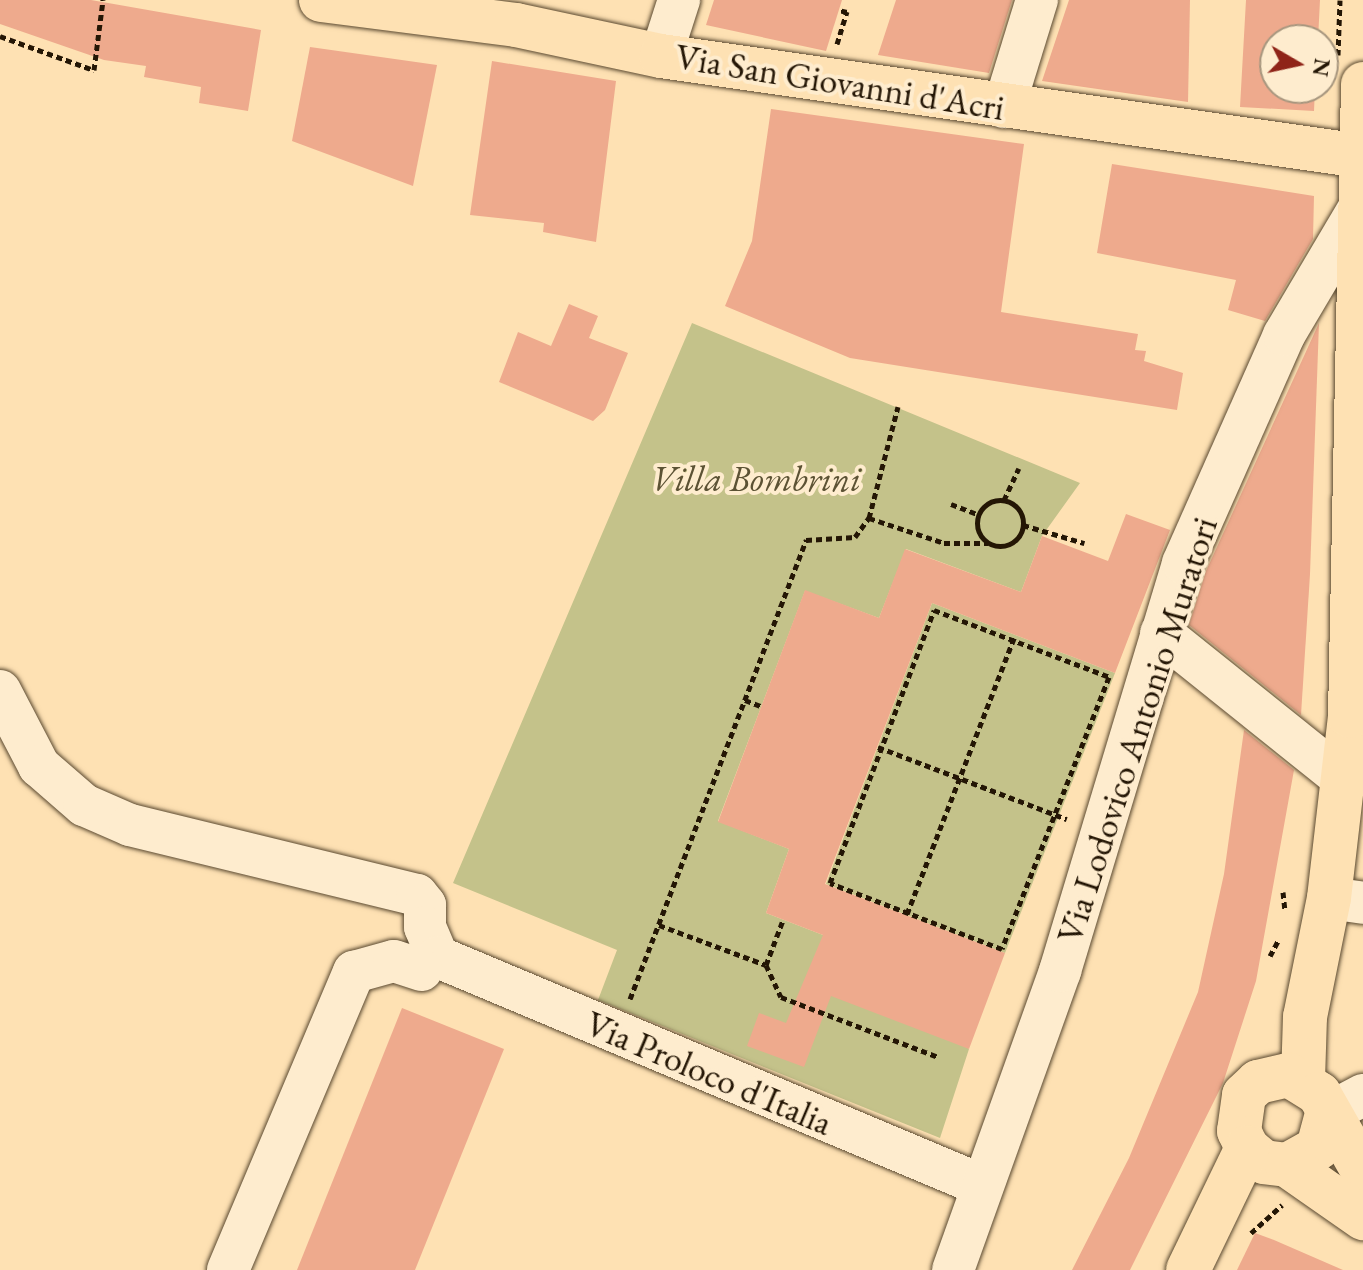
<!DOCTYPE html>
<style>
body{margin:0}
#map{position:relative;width:1363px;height:1270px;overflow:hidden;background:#fee1b3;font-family:"EB Garamond",serif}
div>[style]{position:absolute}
.green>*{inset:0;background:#c4c28a}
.building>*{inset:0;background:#eeaa8d}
.path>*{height:5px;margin-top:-2.5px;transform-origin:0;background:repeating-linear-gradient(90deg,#241605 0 6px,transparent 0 10px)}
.path>.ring{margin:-2.5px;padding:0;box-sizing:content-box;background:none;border:5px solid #241605;border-radius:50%}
.roads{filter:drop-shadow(0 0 2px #5a4930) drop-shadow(0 0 2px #5a4930)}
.minor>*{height:42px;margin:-21px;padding:0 21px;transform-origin:21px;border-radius:21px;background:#feecce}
.major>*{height:44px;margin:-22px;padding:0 22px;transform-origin:22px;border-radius:22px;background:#fee1b3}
span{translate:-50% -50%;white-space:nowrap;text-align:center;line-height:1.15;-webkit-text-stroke:8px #feecce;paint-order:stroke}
.street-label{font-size:36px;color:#241605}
.park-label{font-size:36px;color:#5c5234;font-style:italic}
.north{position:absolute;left:1259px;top:24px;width:80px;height:80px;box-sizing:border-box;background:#feecce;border:2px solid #a7967e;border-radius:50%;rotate:99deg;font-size:22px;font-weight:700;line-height:32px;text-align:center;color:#241605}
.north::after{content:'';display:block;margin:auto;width:28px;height:36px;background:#8f2418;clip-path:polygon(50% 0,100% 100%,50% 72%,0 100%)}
</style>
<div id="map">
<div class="green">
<i style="clip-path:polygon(692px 323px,1080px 483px,1042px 536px,1021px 592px,906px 549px,879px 618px,805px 591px,718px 821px,789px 849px,766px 913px,823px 935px,969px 1049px,940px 1138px,598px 1000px,617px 950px,453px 883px)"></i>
<i style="clip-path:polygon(932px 603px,1115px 673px,1005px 953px,826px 884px)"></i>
</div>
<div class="building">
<i style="clip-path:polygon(0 0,91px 0,261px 30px,248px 111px,199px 103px,201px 87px,144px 77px,146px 66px,104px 60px,0 24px)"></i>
<i style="clip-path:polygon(714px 0,842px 0,826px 51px,706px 25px)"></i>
<i style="clip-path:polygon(896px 0,1012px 0,989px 73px,878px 55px)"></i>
<i style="clip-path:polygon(1069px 0,1190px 0,1188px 102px,1042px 81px)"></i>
<i style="clip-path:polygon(1246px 0,1320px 0,1318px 40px,1275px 40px,1275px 88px,1315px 88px,1314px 111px,1240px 107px)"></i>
<i style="clip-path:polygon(310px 47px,437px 65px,413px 186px,292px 141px)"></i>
<i style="clip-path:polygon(492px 61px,616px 81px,596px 242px,543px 232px,544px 223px,470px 215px)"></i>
<i style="clip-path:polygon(771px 109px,1024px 144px,1001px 312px,1138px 334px,1135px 350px,1146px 351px,1144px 361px,1183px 373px,1177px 410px,850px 358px,725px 306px,752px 241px)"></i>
<i style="clip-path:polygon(1112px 164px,1314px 196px,1313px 239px,1265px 321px,1228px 310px,1236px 280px,1097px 253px)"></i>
<i style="clip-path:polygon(569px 304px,598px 316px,589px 338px,628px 353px,605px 410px,593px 421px,499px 382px,518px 332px,551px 346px)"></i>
<i style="clip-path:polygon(1319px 323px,1310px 574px,1301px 715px,1189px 625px,1206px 571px)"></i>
<i style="clip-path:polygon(1126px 514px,1170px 530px,1115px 673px,932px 603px,825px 884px,1005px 953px,969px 1049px,831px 996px,804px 1067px,747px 1046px,759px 1013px,786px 1023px,823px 935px,766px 913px,789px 849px,718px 822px,805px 590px,879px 618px,905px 549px,1021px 592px,1042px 536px,1108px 561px)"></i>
<i style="clip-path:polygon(1244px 730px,1294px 770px,1256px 981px,1223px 1083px,1130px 1270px,1072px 1270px,1129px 1158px,1198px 992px,1224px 874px)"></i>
<i style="clip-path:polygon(402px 1008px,504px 1049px,415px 1270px,297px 1270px)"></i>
<i style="clip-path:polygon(1255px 1233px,1274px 1240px,1343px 1270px,1237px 1270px)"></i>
</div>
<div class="path">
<i style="left:0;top:36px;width:100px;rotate:19.9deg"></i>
<i style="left:94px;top:70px;width:71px;rotate:-82.7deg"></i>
<i style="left:837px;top:44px;width:34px;rotate:-73deg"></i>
<i style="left:847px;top:12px;width:8px;rotate:-166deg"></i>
<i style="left:1338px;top:55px;width:55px;rotate:-87.9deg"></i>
<i style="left:1004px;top:500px;width:35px;rotate:-65deg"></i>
<i class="ring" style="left:977px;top:500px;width:41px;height:41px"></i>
<i style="left:951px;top:504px;width:30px;rotate:21deg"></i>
<i style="left:869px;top:518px;width:79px;rotate:18.4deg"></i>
<i style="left:944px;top:543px;width:44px"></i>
<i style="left:1023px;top:525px;width:64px;rotate:16.4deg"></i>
<i style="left:934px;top:610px;width:187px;rotate:20.9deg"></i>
<i style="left:1109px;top:677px;width:292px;rotate:111.5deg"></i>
<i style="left:1002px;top:949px;width:184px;rotate:-159deg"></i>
<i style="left:830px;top:883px;width:292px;rotate:-69.1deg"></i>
<i style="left:745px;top:700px;width:17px;rotate:21deg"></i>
<i style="left:878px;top:747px;width:202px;rotate:20.9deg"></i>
<i style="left:1283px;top:892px;width:18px;rotate:84deg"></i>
<i style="left:907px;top:914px;width:299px;rotate:-68.8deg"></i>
<i style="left:659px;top:925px;width:114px;rotate:20.5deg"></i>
<i style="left:766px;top:965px;width:35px;rotate:65deg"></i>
<i style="left:781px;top:997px;width:168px;rotate:20.9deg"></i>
<i style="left:1270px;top:956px;width:19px;rotate:-62deg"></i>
<i style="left:766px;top:965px;width:48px;rotate:-69.3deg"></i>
<i style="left:630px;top:999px;width:492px;rotate:-69deg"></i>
<i style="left:806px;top:540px;width:49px;rotate:-3.5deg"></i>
<i style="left:855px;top:537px;width:24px;rotate:-54deg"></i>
<i style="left:869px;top:518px;width:115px;rotate:-75.4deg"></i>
<i style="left:1251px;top:1233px;width:42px;rotate:-42.1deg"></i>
</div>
<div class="roads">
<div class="minor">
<i style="left:661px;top:56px;width:59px;rotate:-72.2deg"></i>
<i style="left:1004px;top:107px;width:112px;rotate:-72.9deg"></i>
<i style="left:1161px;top:633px;width:237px;rotate:38.7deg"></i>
<i style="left:0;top:691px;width:85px;rotate:62.5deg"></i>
<i style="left:39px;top:766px;width:60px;rotate:40.9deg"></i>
<i style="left:84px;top:805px;width:50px;rotate:23.5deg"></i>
<i style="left:130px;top:825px;width:295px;rotate:13.7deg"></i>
<i style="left:417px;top:895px;width:13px;rotate:51deg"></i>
<i style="left:425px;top:905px;width:22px;rotate:90deg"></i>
<i style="left:425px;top:927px;width:33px;rotate:67deg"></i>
<i style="left:438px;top:957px;width:589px;rotate:22.78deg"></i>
<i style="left:1329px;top:898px;width:34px;rotate:8deg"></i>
<i style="left:1327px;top:1114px;width:41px;rotate:-27.8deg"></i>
<i style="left:228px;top:1270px;width:324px;rotate:-67.1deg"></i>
<i style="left:354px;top:972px;width:41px;rotate:-15.4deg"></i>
<i style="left:394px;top:961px;width:29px;rotate:18deg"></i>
<i style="left:953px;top:1270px;width:318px;rotate:-70.3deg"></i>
<i style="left:1060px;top:971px;width:426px;rotate:-73.2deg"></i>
<i style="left:1183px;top:563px;width:249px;rotate:-66.1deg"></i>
<i style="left:1284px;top:335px;width:147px;rotate:-59.4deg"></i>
</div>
<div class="major">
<i style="left:321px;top:0;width:197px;rotate:7.3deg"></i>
<i style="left:516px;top:25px;width:148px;rotate:12.1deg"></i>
<i style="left:661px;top:56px;width:707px;rotate:8.13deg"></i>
<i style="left:1303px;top:1080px;width:63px;rotate:-88.2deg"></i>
<i style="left:1305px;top:1017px;width:121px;rotate:-78.6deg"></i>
<i style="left:1329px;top:898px;width:183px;rotate:-83.4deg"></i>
<i style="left:1350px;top:716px;width:632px;rotate:-88.82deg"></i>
<i style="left:1327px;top:1114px;width:35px;rotate:105deg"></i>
<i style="left:1318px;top:1148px;width:35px;rotate:151deg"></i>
<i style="left:1287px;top:1165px;width:23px;rotate:-173deg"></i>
<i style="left:1264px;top:1162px;width:22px;rotate:-141deg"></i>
<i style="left:1247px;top:1148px;width:19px;rotate:-115deg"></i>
<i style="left:1239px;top:1131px;width:36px;rotate:-82deg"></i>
<i style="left:1244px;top:1095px;width:19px;rotate:-43deg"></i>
<i style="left:1258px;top:1082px;width:32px;rotate:-13deg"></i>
<i style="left:1289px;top:1075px;width:36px;rotate:32deg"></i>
<i style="left:1319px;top:1094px;width:89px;rotate:60.3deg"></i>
<i style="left:1287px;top:1165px;width:93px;rotate:34.9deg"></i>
<i style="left:1188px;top:1270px;width:136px;rotate:-64.2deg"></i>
</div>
</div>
<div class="street-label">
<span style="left:840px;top:82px;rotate:9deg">Via San Giovanni d'Acri</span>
<span style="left:1137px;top:730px;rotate:-72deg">Via Lodovico Antonio Muratori</span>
<span style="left:709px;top:1073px;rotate:23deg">Via Proloco d'Italia</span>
</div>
<div class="park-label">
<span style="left:756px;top:479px">Villa Bombrini</span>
</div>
<div class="north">N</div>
</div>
